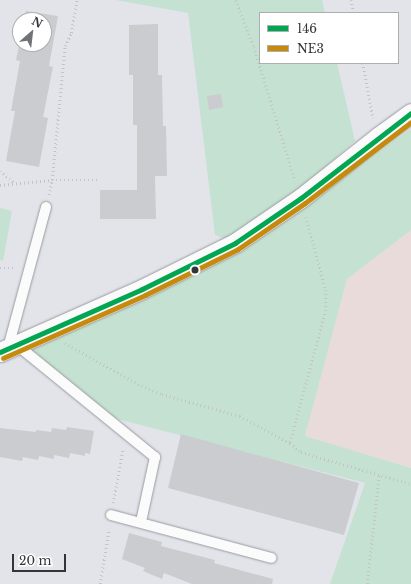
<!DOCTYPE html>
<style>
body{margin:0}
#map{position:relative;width:411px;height:584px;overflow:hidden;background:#e2e4ea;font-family:"Libre Baskerville",serif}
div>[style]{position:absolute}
.industrial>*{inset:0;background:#e8dbda}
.green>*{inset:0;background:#c5e1d2}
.building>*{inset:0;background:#caccd0}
.path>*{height:2.5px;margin-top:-1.25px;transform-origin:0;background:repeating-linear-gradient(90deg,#c3c4c7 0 1px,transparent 0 4px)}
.roads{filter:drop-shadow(0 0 1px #999b9f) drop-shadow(0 0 1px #999b9f)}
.service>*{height:10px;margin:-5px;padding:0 5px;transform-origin:5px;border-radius:5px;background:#fbfbfc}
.minor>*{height:19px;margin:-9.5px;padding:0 9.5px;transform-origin:9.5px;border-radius:9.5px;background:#fbfbfc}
.bus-1>*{height:5px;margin:-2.5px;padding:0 2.5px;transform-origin:2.5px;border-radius:2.5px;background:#00a651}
.bus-2>*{height:5px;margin:-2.5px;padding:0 2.5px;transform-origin:2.5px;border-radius:2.5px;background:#c68a0e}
.dots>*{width:11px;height:11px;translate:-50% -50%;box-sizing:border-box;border:2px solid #fff;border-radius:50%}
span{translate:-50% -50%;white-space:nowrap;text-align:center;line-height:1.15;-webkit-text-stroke:3px #fff;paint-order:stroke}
.legend{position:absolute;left:259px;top:12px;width:140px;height:52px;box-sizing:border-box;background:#fff;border:1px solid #adaeaf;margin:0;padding:5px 7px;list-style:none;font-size:12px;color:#323438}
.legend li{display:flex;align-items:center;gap:8px;height:20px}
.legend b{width:20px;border:1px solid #adaeaf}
.north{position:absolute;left:12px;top:12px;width:40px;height:40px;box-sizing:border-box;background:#fff;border:1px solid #adaeaf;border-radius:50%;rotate:28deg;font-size:11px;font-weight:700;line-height:16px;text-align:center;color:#323438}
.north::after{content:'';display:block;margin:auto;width:14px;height:18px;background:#707276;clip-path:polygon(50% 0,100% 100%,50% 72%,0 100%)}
.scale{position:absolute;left:12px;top:554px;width:54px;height:18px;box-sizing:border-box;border:2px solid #323438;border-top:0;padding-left:5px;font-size:12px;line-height:14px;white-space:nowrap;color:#323438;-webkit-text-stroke:3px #fff;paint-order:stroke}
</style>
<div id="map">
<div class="industrial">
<i style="clip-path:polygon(411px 230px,411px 468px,305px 436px,347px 279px)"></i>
</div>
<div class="green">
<i style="clip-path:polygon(116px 0,322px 0,325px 13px,260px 13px,260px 63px,337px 63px,355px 141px,292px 196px,234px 242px,215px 235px,188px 13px)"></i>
<i style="clip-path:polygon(411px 129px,411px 230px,347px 279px,305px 436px,411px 468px,411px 584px,330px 584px,365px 483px,106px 416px,18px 347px,300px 204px)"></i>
<i style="clip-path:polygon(0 208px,12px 211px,3px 261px,0 260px)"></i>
</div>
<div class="building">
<i style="clip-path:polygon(26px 11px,58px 16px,49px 66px,53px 67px,43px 117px,48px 118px,39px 167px,6px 161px,15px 111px,11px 111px,20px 61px,16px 60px,20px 41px,20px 44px,44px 44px,44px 20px,24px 20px)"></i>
<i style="clip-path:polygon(158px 24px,158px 75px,162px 75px,163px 126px,166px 126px,167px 176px,155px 176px,156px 219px,100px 219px,100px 190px,137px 190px,137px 125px,133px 125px,133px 75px,129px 75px,129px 25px)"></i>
<i style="clip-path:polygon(221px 94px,223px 107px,209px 110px,207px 96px)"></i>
<i style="clip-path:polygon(67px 427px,94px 431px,90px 454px,85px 453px,85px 456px,70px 453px,69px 458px,54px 455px,54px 459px,39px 456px,38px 460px,23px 457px,22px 461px,0 457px,0 428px,36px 432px,36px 430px,51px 432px,52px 428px,66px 430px)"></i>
<i style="clip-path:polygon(181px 434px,359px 483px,344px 535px,168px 488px)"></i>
<i style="clip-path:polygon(129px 533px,162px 542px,161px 546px,215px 560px,214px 563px,273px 579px,272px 584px,192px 584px,164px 573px,162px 579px,143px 571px,145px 568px,122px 559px)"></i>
</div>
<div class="path">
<i style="left:236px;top:0;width:50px;rotate:69deg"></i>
<i style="left:254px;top:47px;width:139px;rotate:72.9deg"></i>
<i style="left:351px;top:0;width:13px;rotate:77deg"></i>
<i style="left:363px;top:63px;width:56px;rotate:79.7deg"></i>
<i style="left:0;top:171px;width:19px;rotate:39deg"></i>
<i style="left:0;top:185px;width:52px;rotate:-5.5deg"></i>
<i style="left:52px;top:180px;width:45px"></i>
<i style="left:49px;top:195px;width:15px;rotate:-79deg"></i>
<i style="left:52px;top:180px;width:135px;rotate:-84.5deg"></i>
<i style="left:65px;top:46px;width:14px;rotate:-65deg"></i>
<i style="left:71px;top:33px;width:34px;rotate:-80deg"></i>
<i style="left:306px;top:217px;width:76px;rotate:74.7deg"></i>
<i style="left:326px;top:290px;width:20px;rotate:90deg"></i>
<i style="left:326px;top:310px;width:138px;rotate:105.1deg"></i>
<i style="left:290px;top:443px;width:14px;rotate:39deg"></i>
<i style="left:301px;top:452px;width:115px;rotate:16.2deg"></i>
<i style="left:0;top:268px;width:15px"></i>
<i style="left:65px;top:343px;width:84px;rotate:29.3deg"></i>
<i style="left:138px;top:384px;width:26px;rotate:23deg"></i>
<i style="left:162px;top:394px;width:81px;rotate:15.8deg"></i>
<i style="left:240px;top:416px;width:57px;rotate:28.4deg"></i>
<i style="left:113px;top:503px;width:56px;rotate:-79.7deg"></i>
<i style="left:100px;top:584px;width:56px;rotate:-80.7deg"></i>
<i style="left:367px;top:584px;width:109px;rotate:-83.7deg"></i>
</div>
<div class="roads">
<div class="service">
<i style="left:17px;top:345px;width:178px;rotate:39.1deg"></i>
<i style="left:155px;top:457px;width:66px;rotate:102.2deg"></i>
<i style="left:8px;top:348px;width:146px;rotate:-74.9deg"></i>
<i style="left:111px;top:515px;width:166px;rotate:15deg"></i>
</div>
<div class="minor">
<i style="left:0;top:352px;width:155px;rotate:-23.9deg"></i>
<i style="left:142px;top:289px;width:104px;rotate:-26.3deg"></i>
<i style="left:235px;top:243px;width:80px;rotate:-34.3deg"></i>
<i style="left:301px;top:198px;width:98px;rotate:-38.4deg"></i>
<i style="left:378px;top:137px;width:41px;rotate:-36deg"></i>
</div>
</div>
<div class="bus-1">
<i style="left:0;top:352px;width:155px;rotate:-23.9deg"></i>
<i style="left:142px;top:289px;width:104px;rotate:-26.3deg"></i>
<i style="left:235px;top:243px;width:80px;rotate:-34.3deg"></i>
<i style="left:301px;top:198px;width:139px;rotate:-37.7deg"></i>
</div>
<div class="bus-2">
<i style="left:3px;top:358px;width:155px;rotate:-23.9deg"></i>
<i style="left:145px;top:295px;width:104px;rotate:-26.3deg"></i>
<i style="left:238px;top:249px;width:81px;rotate:-34.5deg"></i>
<i style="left:305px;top:203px;width:133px;rotate:-37.4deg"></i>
</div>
<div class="dots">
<i style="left:195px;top:270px;background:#323438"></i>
</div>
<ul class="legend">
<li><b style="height:5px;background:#00a651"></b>146</li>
<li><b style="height:5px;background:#c68a0e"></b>NE3</li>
</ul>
<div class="north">N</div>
<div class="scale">20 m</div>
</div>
